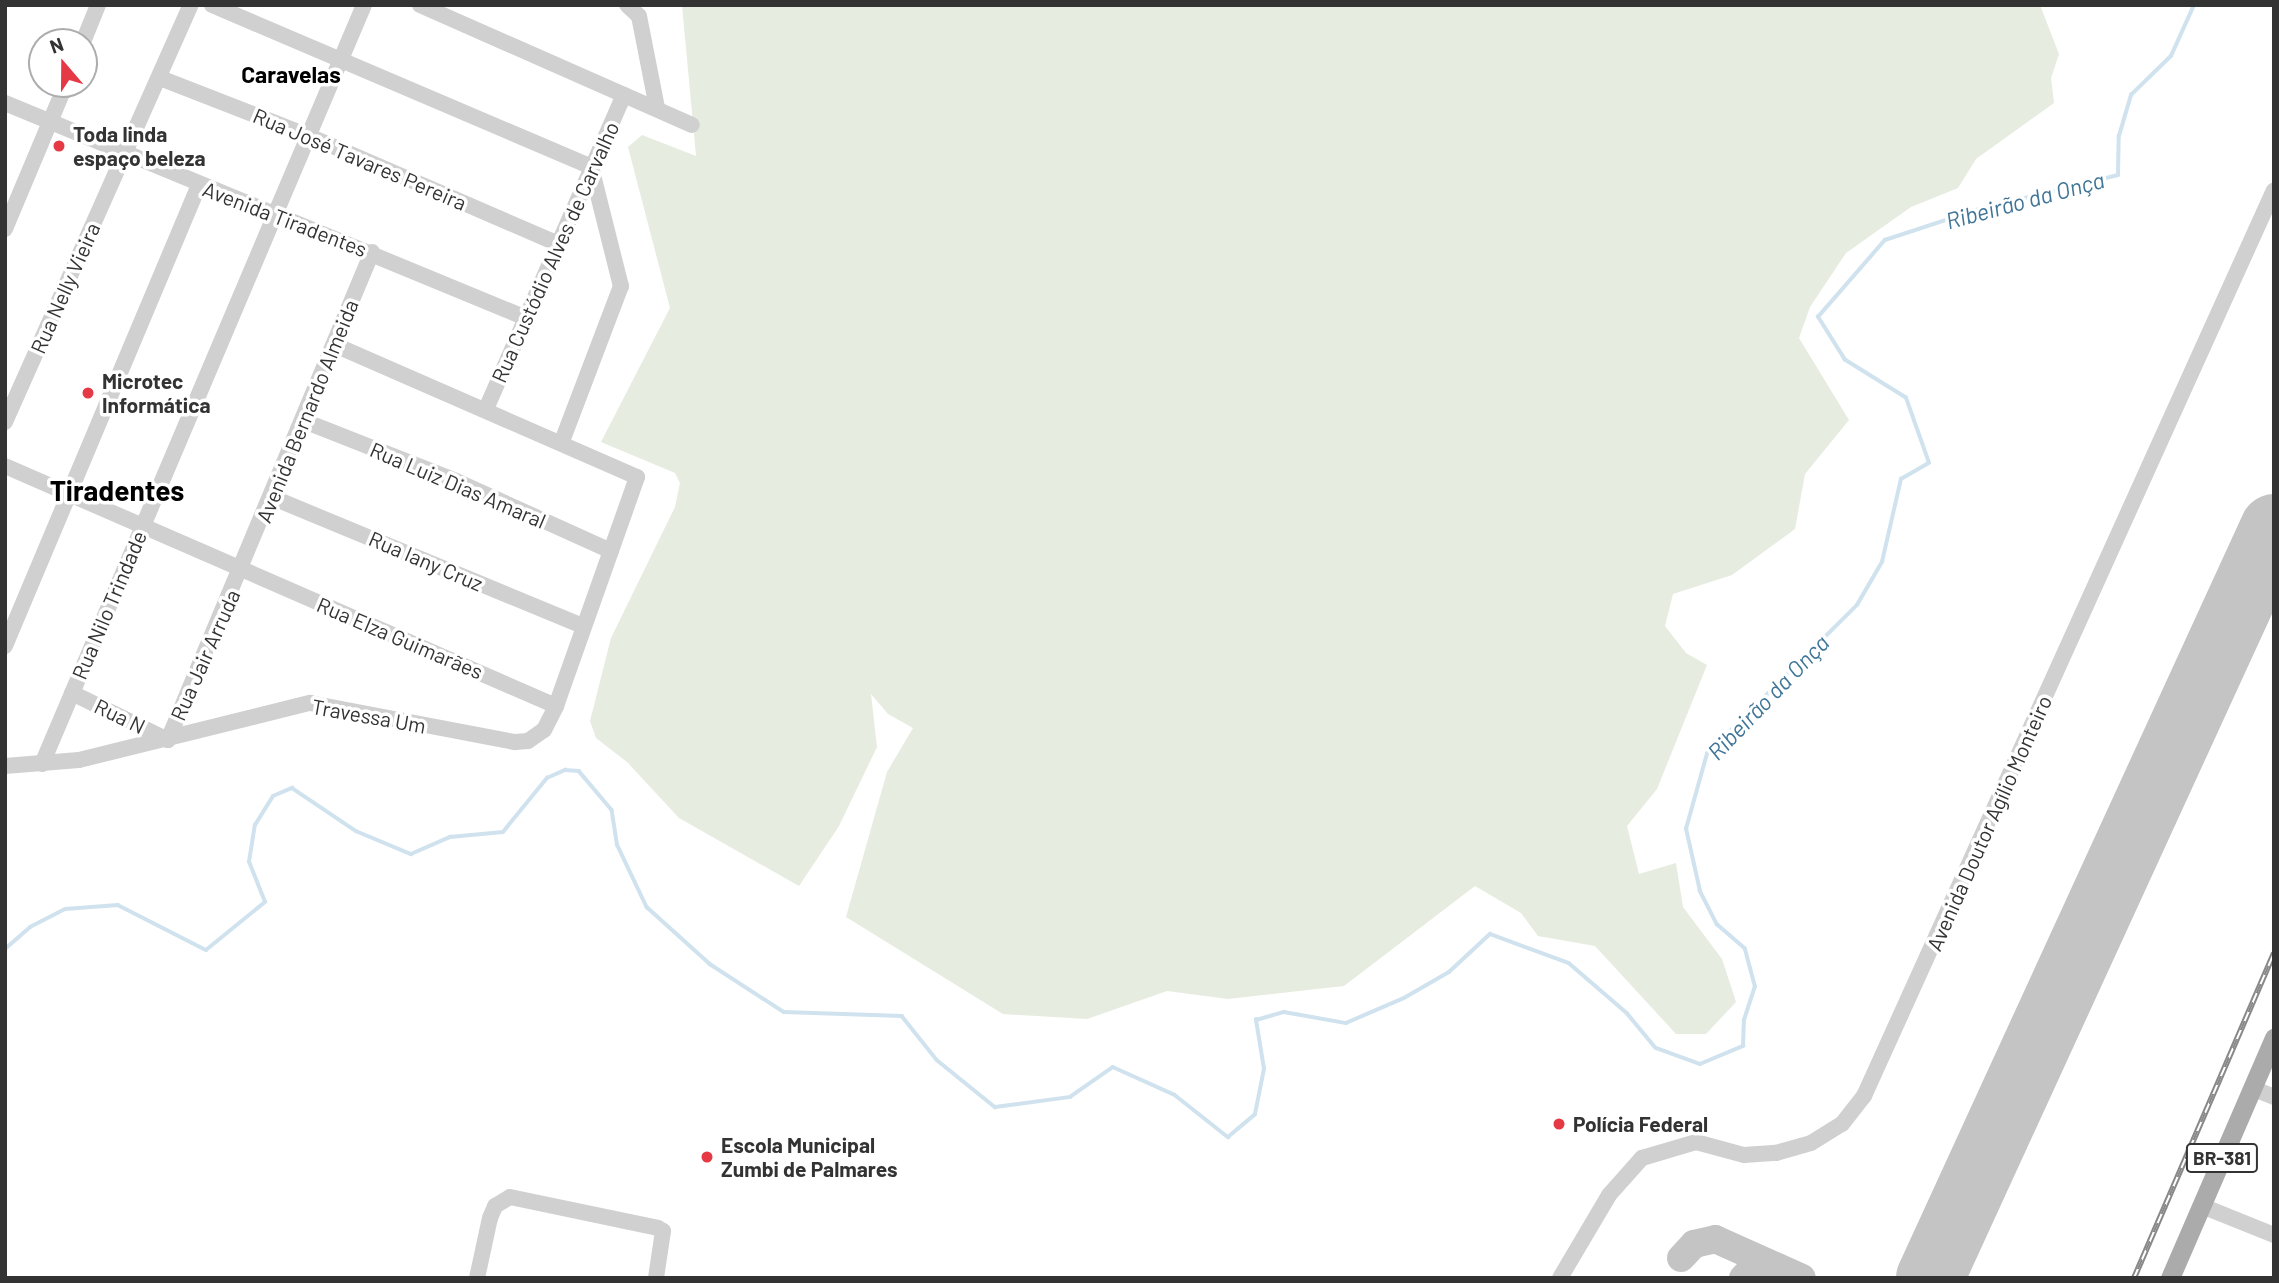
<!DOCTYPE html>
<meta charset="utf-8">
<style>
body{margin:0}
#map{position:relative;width:2279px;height:1283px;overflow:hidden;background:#fff;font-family:Barlow,sans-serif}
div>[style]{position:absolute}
.green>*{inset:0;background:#e6ecdf}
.stream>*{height:3.5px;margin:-1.75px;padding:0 1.75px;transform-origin:1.75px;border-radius:1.75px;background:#cfe2ee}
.taxiway>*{height:28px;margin:-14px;padding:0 14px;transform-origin:14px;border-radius:14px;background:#c4c4c4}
.runway>*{height:68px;margin:-34px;padding:0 34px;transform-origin:34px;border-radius:34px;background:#c4c4c4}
.minor>*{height:16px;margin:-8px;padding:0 8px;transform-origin:8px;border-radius:8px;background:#d0d0d0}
.major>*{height:19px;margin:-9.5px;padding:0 9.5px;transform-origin:9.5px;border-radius:9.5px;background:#ababab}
.rail>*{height:6px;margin-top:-3px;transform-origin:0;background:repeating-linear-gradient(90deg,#fff 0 10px,#888 0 20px);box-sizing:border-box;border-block:2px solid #888}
.dots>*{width:19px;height:19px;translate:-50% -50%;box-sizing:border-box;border:4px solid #fff;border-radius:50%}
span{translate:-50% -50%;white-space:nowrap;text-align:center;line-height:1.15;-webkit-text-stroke:7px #fff;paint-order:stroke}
.shield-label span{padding:2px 5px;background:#fff;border:2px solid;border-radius:5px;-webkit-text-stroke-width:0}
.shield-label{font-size:19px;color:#333;font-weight:700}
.poi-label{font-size:21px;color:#333;font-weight:700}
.left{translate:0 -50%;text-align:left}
.street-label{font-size:21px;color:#333}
.neighbourhood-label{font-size:23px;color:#000;font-weight:700}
.water-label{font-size:23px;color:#3f7597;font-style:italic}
.district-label{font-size:28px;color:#000;font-weight:700}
.frame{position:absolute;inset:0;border:7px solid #333;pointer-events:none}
.north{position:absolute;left:28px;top:28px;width:70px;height:70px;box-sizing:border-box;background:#fff;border:2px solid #adadad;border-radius:50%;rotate:340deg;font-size:19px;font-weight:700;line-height:28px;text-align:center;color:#333}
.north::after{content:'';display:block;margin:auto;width:24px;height:32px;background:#e63946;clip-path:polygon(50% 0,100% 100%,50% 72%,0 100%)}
</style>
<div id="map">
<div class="green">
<i style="clip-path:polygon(682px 5px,2040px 5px,2059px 54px,2051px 78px,2054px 103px,1976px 159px,1958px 188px,1911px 207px,1846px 253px,1810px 307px,1799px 338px,1849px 420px,1805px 474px,1795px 529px,1732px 575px,1673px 594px,1665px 626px,1686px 653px,1707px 665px,1657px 789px,1627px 826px,1639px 874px,1676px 863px,1683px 907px,1722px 959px,1736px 1002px,1706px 1034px,1676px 1034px,1595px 946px,1538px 936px,1521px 913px,1475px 886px,1344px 986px,1228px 999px,1167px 991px,1087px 1019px,1003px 1014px,846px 917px,887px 772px,913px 728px,888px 714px,871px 694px,877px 747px,839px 826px,799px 886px,679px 818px,627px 762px,596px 738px,590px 721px,611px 638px,675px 507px,680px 483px,675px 473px,601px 442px,670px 308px,628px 147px,642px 135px,696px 156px)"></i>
</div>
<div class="stream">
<i style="left:5px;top:949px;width:33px;rotate:-41deg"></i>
<i style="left:30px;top:927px;width:39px;rotate:-27deg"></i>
<i style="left:65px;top:909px;width:53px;rotate:-4.3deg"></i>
<i style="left:118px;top:905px;width:99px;rotate:27.1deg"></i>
<i style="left:206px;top:950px;width:76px;rotate:-39.1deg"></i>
<i style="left:265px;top:902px;width:43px;rotate:-111.8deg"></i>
<i style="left:249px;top:862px;width:37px;rotate:-81deg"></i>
<i style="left:255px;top:825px;width:34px;rotate:-58deg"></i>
<i style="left:273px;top:796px;width:21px;rotate:-23deg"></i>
<i style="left:292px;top:788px;width:77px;rotate:33.9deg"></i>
<i style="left:356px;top:831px;width:60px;rotate:22.7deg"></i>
<i style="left:411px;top:854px;width:43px;rotate:-23.6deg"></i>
<i style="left:450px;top:837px;width:53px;rotate:-5.4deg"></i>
<i style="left:503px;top:832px;width:70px;rotate:-50.8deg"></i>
<i style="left:547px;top:778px;width:20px;rotate:-24deg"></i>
<i style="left:565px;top:770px;width:14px;rotate:4deg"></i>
<i style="left:579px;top:771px;width:51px;rotate:49.8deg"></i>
<i style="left:612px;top:810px;width:36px;rotate:81deg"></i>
<i style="left:618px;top:846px;width:68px;rotate:64.6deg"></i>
<i style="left:647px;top:907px;width:85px;rotate:42.1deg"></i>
<i style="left:710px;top:964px;width:88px;rotate:33deg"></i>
<i style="left:784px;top:1012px;width:118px;rotate:1.9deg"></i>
<i style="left:902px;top:1016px;width:56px;rotate:51.5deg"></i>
<i style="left:937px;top:1060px;width:75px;rotate:39deg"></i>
<i style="left:995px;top:1107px;width:76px;rotate:-7.6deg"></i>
<i style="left:1070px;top:1097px;width:52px;rotate:-34.9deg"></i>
<i style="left:1113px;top:1067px;width:68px;rotate:24.3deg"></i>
<i style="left:1175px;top:1095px;width:68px;rotate:38.4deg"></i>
<i style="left:1228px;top:1137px;width:35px;rotate:-40deg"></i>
<i style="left:1255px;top:1114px;width:46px;rotate:-78.7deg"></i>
<i style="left:1264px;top:1069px;width:50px;rotate:-99.3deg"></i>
<i style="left:1256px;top:1020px;width:29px;rotate:-16deg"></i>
<i style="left:1284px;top:1012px;width:63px;rotate:10.1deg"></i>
<i style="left:1346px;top:1023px;width:63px;rotate:-23.3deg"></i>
<i style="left:1404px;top:998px;width:52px;rotate:-30deg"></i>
<i style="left:1449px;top:972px;width:56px;rotate:-42.8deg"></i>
<i style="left:1490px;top:934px;width:84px;rotate:20.2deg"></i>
<i style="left:1569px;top:963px;width:77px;rotate:40.8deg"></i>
<i style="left:1627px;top:1013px;width:45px;rotate:50.4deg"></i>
<i style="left:1656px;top:1048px;width:47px;rotate:20deg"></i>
<i style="left:1700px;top:1064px;width:47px;rotate:-22.7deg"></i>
<i style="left:1743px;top:1046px;width:26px;rotate:-88deg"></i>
<i style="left:1744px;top:1020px;width:35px;rotate:-72deg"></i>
<i style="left:1755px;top:987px;width:39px;rotate:-105deg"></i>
<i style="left:1745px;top:949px;width:37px;rotate:-139deg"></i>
<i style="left:1717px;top:925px;width:38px;rotate:-117deg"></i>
<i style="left:1700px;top:891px;width:64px;rotate:-102.7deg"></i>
<i style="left:1686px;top:829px;width:78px;rotate:-74.4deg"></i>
<i style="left:1707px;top:754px;width:211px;rotate:-44.8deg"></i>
<i style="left:1857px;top:605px;width:50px;rotate:-59.8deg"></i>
<i style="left:1882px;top:562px;width:85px;rotate:-77.1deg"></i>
<i style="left:1901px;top:479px;width:32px;rotate:-30deg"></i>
<i style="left:1929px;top:463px;width:69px;rotate:-109.5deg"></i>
<i style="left:1906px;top:398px;width:72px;rotate:-148.1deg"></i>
<i style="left:1845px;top:360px;width:51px;rotate:-122.1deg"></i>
<i style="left:1818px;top:317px;width:102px;rotate:-49deg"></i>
<i style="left:1885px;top:240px;width:96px;rotate:-18.2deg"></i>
<i style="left:1976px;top:210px;width:146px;rotate:-13.8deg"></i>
<i style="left:2118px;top:175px;width:39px;rotate:-89deg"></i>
<i style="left:2119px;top:136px;width:43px;rotate:-73.7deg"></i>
<i style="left:2131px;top:95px;width:56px;rotate:-44.3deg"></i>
<i style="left:2171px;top:56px;width:56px;rotate:-65.7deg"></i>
</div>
<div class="taxiway">
<i style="left:1681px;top:1258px;width:19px;rotate:-47deg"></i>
<i style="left:1694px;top:1244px;width:22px;rotate:-13deg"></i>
<i style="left:1715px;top:1239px;width:95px;rotate:24.1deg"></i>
<i style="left:1743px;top:1278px;width:18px;rotate:-47deg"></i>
<i style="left:1755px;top:1265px;width:14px;rotate:-4deg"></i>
<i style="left:1925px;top:1278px;width:22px;rotate:-54deg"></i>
</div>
<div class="runway">
<i style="left:1930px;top:1278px;width:825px;rotate:-65.36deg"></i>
</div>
<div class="minor">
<i style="left:212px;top:5px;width:412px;rotate:23.1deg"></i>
<i style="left:591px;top:167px;width:123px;rotate:75.9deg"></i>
<i style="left:621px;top:286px;width:166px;rotate:110.8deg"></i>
<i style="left:420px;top:5px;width:297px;rotate:23.8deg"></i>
<i style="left:627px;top:5px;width:16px;rotate:43deg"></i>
<i style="left:639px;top:16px;width:94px;rotate:78.9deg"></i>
<i style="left:83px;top:42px;width:40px;rotate:-68deg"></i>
<i style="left:160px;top:78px;width:160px;rotate:21.3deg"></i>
<i style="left:309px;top:136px;width:271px;rotate:23.4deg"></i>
<i style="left:5px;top:103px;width:564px;rotate:22.42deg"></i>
<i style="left:5px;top:229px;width:157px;rotate:-67.2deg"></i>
<i style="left:486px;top:409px;width:343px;rotate:-66.3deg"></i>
<i style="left:304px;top:421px;width:163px;rotate:21.5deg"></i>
<i style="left:456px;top:481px;width:170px;rotate:24.3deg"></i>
<i style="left:5px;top:422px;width:457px;rotate:-66deg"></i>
<i style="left:5px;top:466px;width:601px;rotate:23.54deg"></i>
<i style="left:271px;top:497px;width:337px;rotate:22.5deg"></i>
<i style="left:5px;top:646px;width:500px;rotate:-67.18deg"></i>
<i style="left:72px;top:693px;width:107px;rotate:26.1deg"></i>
<i style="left:168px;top:740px;width:529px;rotate:-67.31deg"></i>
<i style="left:42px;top:764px;width:824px;rotate:-67.01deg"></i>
<i style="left:5px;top:766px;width:74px;rotate:-4.6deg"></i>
<i style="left:79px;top:760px;width:238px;rotate:-13.9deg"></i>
<i style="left:310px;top:703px;width:209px;rotate:10.8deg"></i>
<i style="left:515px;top:742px;width:13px;rotate:-4deg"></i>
<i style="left:528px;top:741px;width:19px;rotate:-35deg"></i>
<i style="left:544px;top:730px;width:27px;rotate:-63deg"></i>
<i style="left:556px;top:706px;width:243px;rotate:-70.5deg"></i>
<i style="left:637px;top:477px;width:330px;rotate:-156.4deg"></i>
<i style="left:2252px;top:1088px;width:24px;rotate:22deg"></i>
<i style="left:2202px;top:1206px;width:78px;rotate:21.9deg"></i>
<i style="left:477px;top:1278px;width:61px;rotate:-77.8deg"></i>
<i style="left:490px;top:1218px;width:13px;rotate:-67deg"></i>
<i style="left:495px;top:1206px;width:17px;rotate:-31deg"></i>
<i style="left:510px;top:1197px;width:151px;rotate:11.8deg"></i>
<i style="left:658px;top:1228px;width:6px;rotate:31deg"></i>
<i style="left:663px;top:1231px;width:48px;rotate:98.5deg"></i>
<i style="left:1560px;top:1278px;width:96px;rotate:-59.4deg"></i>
<i style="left:1609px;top:1195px;width:50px;rotate:-48.3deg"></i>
<i style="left:1642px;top:1158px;width:56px;rotate:-16.5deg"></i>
<i style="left:1696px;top:1142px;width:50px;rotate:15.2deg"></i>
<i style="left:1744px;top:1155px;width:32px;rotate:-4deg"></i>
<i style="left:1776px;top:1153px;width:36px;rotate:-16deg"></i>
<i style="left:1811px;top:1143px;width:36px;rotate:-32deg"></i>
<i style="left:1842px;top:1124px;width:36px;rotate:-52deg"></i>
<i style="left:1864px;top:1096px;width:994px;rotate:-65.65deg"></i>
</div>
<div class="major">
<i style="left:2170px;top:1278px;width:262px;rotate:-66.6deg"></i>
</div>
<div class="rail">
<i style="left:2134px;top:1278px;width:354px;rotate:-66.7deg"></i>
</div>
<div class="dots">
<i style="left:59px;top:146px;background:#e63946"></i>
<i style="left:88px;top:393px;background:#e63946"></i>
<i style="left:1559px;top:1124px;background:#e63946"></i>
<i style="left:707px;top:1157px;background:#e63946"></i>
</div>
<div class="shield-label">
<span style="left:2222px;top:1158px">BR-381</span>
</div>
<div class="poi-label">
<span class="left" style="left:73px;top:146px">Toda linda<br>espaço beleza</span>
<span class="left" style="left:102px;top:393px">Microtec<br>Informática</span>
<span class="left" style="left:1573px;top:1124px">Polícia Federal</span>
<span class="left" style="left:721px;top:1157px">Escola Municipal<br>Zumbi de Palmares</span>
</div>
<div class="street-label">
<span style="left:360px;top:159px;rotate:23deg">Rua José Tavares Pereira</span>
<span style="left:285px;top:219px;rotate:21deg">Avenida Tiradentes</span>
<span style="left:555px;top:252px;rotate:-66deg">Rua Custódio Alves de Carvalho</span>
<span style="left:65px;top:288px;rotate:-66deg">Rua Nelly Vieira</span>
<span style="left:307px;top:411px;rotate:-68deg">Avenida Bernardo Almeida</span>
<span style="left:458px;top:485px;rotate:23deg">Rua Luiz Dias Amaral</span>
<span style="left:426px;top:561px;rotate:23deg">Rua Iany Cruz</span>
<span style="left:109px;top:605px;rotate:-67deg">Rua Nilo Trindade</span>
<span style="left:400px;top:638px;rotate:23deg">Rua Elza Guimarães</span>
<span style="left:205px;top:655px;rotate:-66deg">Rua Jair Arruda</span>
<span style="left:120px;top:716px;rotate:26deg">Rua N</span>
<span style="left:369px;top:716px;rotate:10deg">Travessa Um</span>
<span style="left:1989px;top:823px;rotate:-66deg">Avenida Doutor Agílio Monteiro</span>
</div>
<div class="neighbourhood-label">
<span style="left:291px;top:74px">Caravelas</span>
</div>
<div class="water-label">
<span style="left:2025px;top:200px;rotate:-15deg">Ribeirão da Onça</span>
<span style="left:1768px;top:697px;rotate:-46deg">Ribeirão da Onça</span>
</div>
<div class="district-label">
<span style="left:117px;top:490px">Tiradentes</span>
</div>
<div class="frame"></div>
<div class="north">N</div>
</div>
